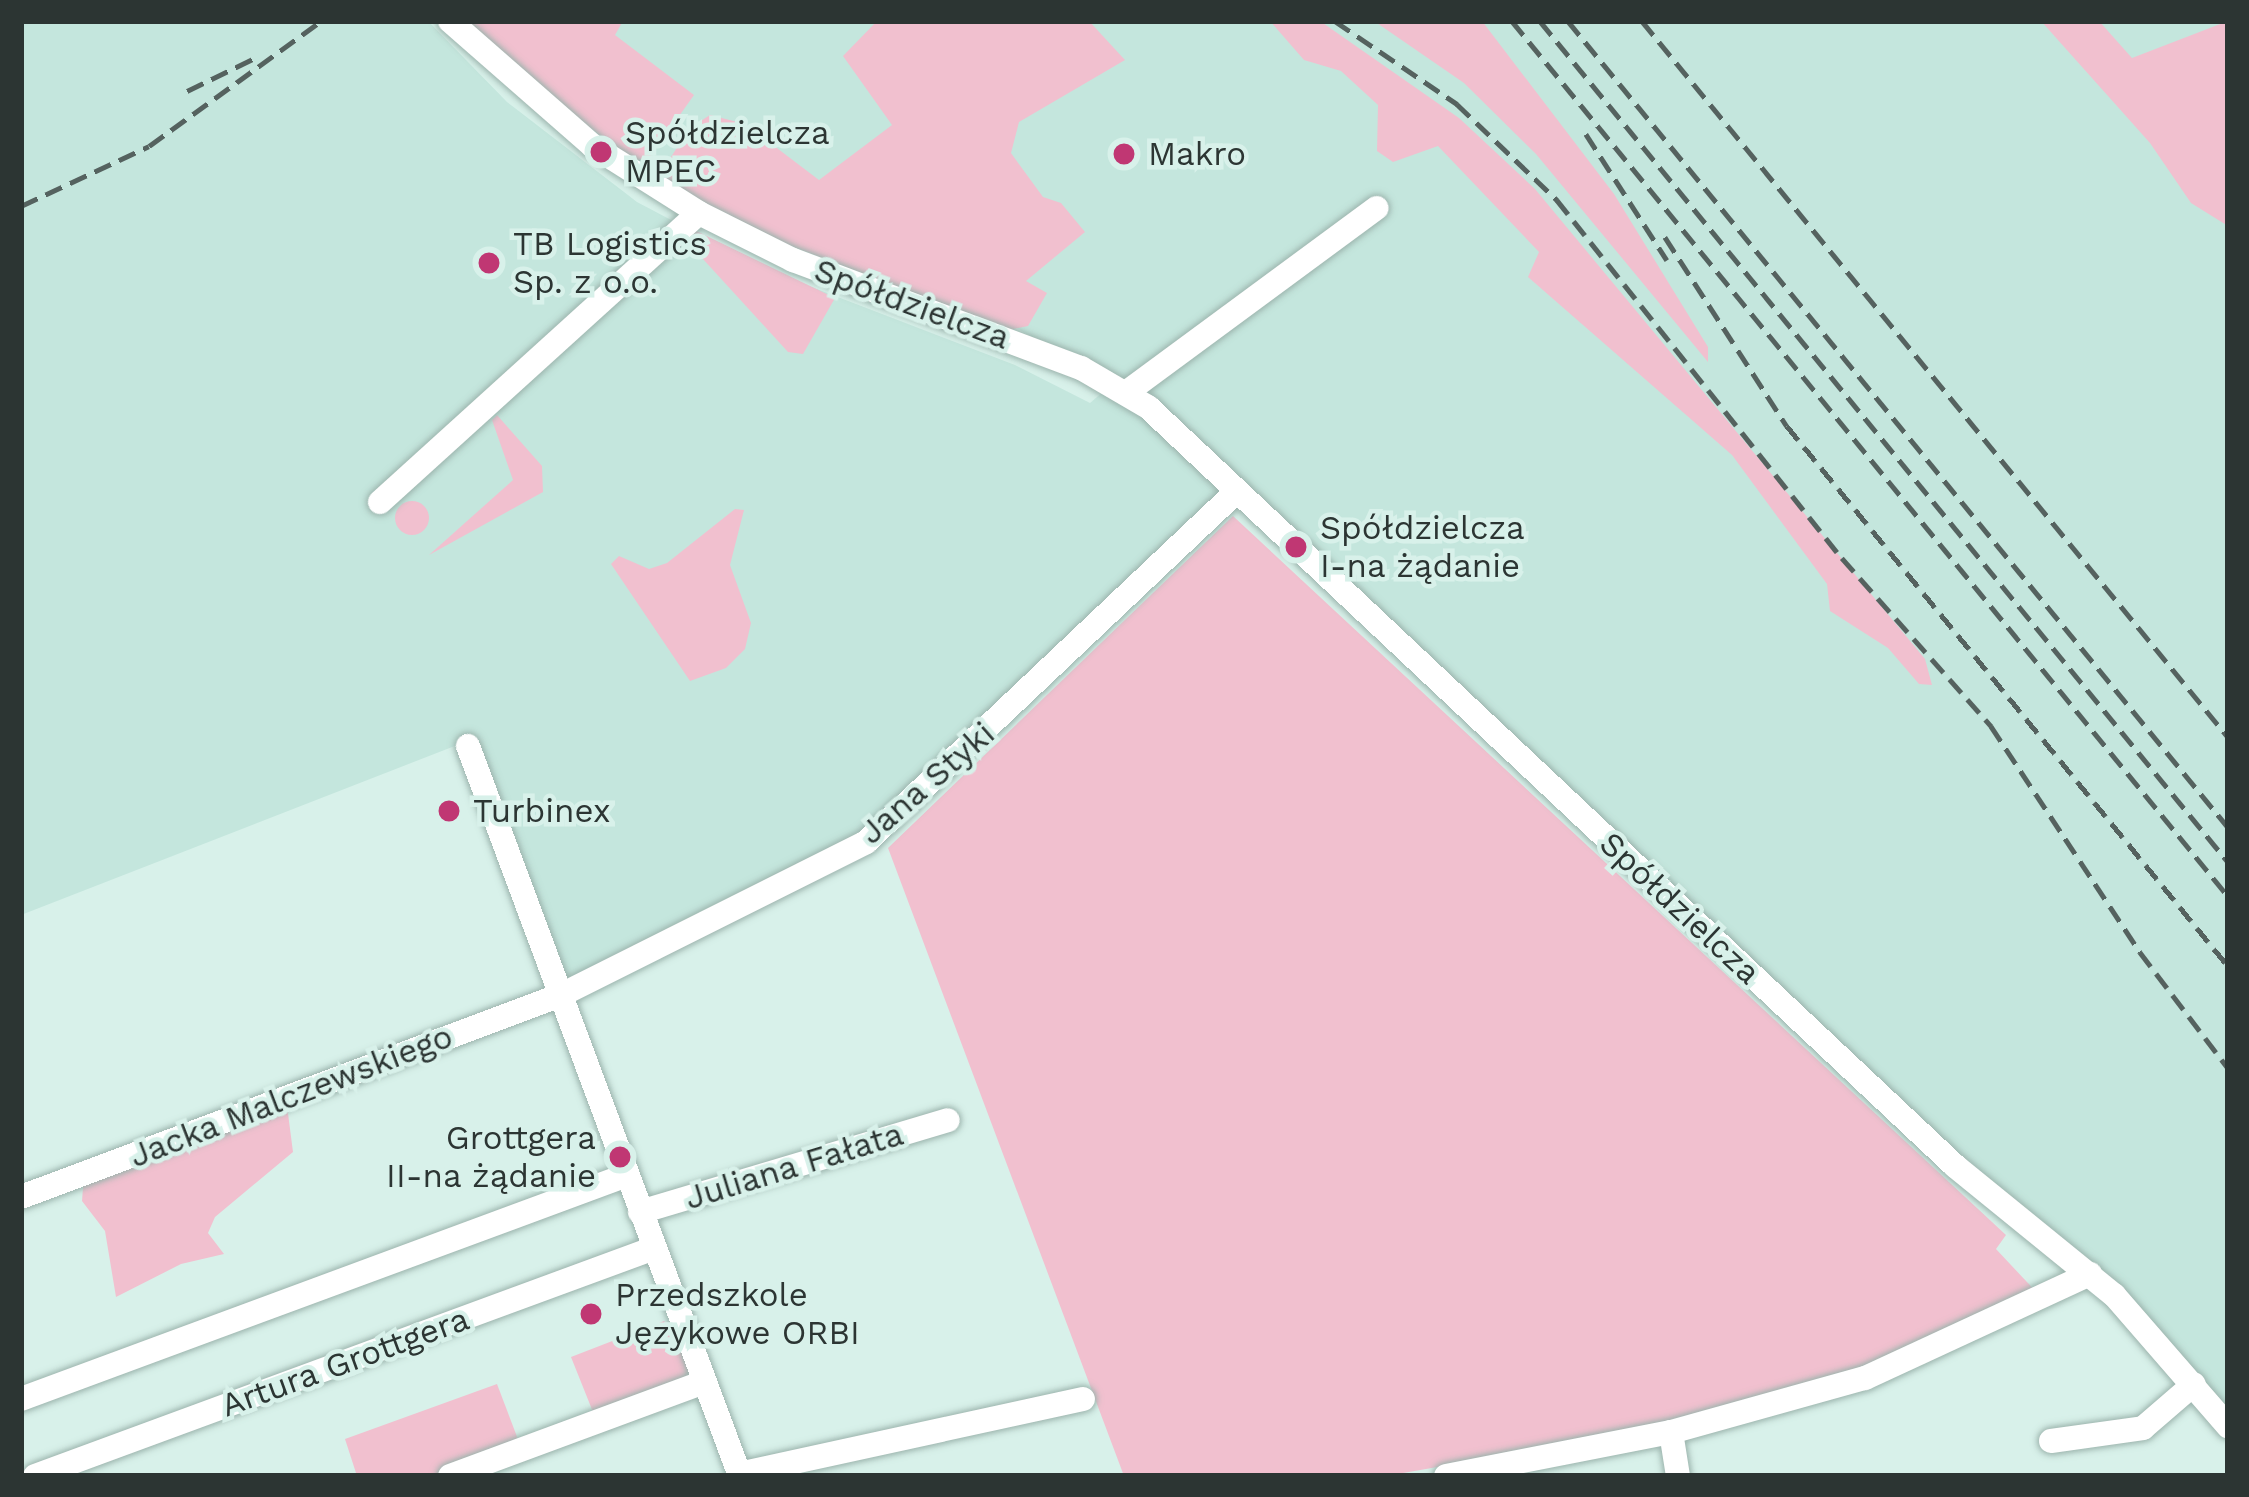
<!DOCTYPE html>
<meta charset="utf-8">
<style>
body{margin:0}
#map{position:relative;width:2249px;height:1497px;overflow:hidden;background:#d8f1ea;font-family:"Work Sans",sans-serif}
div>[style]{position:absolute}
.built>*{inset:0;background:#c4e6dd}
.green>*{inset:0;background:#f1c0cf}
.round{border-radius:50%}
.roads{filter:drop-shadow(0 0 3px #9cb4ad) drop-shadow(0 0 3px #9cb4ad)}
.minor>*{height:24px;margin:-12px;padding:0 12px;transform-origin:12px;border-radius:12px;background:#fff}
.rail>*{height:4.5px;margin-top:-2.25px;transform-origin:0;background:repeating-linear-gradient(90deg,#55625f 0 18px,transparent 0 27px)}
.dots>*{width:33px;height:33px;translate:-50% -50%;box-sizing:border-box;border:6px solid #d8f1ea;border-radius:50%}
span{translate:-50% -50%;white-space:nowrap;text-align:center;line-height:1.15;-webkit-text-stroke:9px #d8f1ea;paint-order:stroke}
.poi-label{font-size:33px;color:#2c3533}
.left{translate:0 -50%;text-align:left}
.right{translate:-100% -50%;text-align:right}
.street-label{font-size:33px;color:#2c3533}
.frame{position:absolute;inset:0;border:24px solid #2c3533;pointer-events:none}
</style>
<div id="map">
<div class="built">
<i style="clip-path:polygon(21px 21px,428px 21px,507px 102px,637px 202px,762px 268px,1015px 365px,1090px 403px,1112px 384px,827px 216px,699px 213px,450px 21px,2228px 21px,2228px 1426px,2125px 1306px,1237px 492px,909px 807px,561px 995px,465px 742px,21px 915px)"></i>
</div>
<div class="green">
<i style="clip-path:polygon(450px 21px,623px 21px,615px 35px,694px 95px,650px 157px,634px 161px)"></i>
<i style="clip-path:polygon(877px 21px,1089px 21px,1125px 60px,1019px 122px,1011px 153px,1043px 197px,1061px 203px,1085px 232px,1026px 281px,1047px 293px,1028px 326px,1009px 330px,755px 232px,666px 183px,663px 169px,690px 128px,710px 115px,745px 124px,819px 180px,892px 125px,843px 56px)"></i>
<i style="clip-path:polygon(1270px 21px,1320px 21px,1459px 118px,1535px 189px,1925px 659px,1932px 685px,1919px 684px,1888px 648px,1830px 611px,1827px 584px,1732px 455px,1528px 277px,1539px 252px,1438px 146px,1393px 162px,1377px 151px,1378px 105px,1341px 71px,1304px 60px)"></i>
<i style="clip-path:polygon(1374px 21px,1482px 21px,1614px 194px,1708px 347px,1708px 362px,1536px 154px,1464px 83px)"></i>
<i style="clip-path:polygon(2041px 21px,2099px 21px,2132px 58px,2228px 21px,2228px 226px,2191px 203px,2150px 143px)"></i>
<i style="clip-path:polygon(688px 227px,835px 298px,803px 354px,788px 352px,681px 235px)"></i>
<i style="clip-path:polygon(497px 415px,542px 466px,543px 492px,429px 555px,513px 480px,492px 420px)"></i>
<i class="round" style="left:395px;top:501px;width:34px;height:34px"></i>
<i style="clip-path:polygon(735px 509px,744px 510px,730px 565px,751px 623px,745px 649px,726px 668px,690px 681px,611px 564px,619px 556px,649px 569px,667px 563px)"></i>
<i style="clip-path:polygon(1233px 516px,2006px 1235px,1996px 1249px,2040px 1296px,1872px 1368px,1665px 1427px,1386px 1476px,1124px 1476px,888px 848px)"></i>
<i style="clip-path:polygon(286px 1098px,293px 1152px,215px 1217px,208px 1233px,224px 1254px,181px 1264px,116px 1297px,105px 1231px,82px 1201px,84px 1174px)"></i>
<i style="clip-path:polygon(664px 1321px,691px 1348px,704px 1382px,597px 1422px,571px 1357px)"></i>
<i style="clip-path:polygon(497px 1384px,522px 1450px,450px 1476px,357px 1476px,345px 1439px)"></i>
</div>
<div class="roads">
<div class="minor">
<i style="left:450px;top:21px;width:190px;rotate:41.2deg"></i>
<i style="left:593px;top:146px;width:125px;rotate:32.3deg"></i>
<i style="left:699px;top:213px;width:105px;rotate:26.6deg"></i>
<i style="left:793px;top:260px;width:308px;rotate:20.6deg"></i>
<i style="left:1081px;top:368px;width:78px;rotate:30.2deg"></i>
<i style="left:1148px;top:407px;width:1108px;rotate:43.24deg"></i>
<i style="left:1955px;top:1166px;width:205px;rotate:39.1deg"></i>
<i style="left:2114px;top:1295px;width:174px;rotate:49deg"></i>
<i style="left:1127px;top:392px;width:310px;rotate:-36.4deg"></i>
<i style="left:380px;top:502px;width:430px;rotate:-42.2deg"></i>
<i style="left:468px;top:746px;width:779px;rotate:69.56deg"></i>
<i style="left:21px;top:1197px;width:577px;rotate:-20.51deg"></i>
<i style="left:561px;top:995px;width:341px;rotate:-26.6deg"></i>
<i style="left:866px;top:842px;width:511px;rotate:-43.41deg"></i>
<i style="left:640px;top:1212px;width:321px;rotate:-16.6deg"></i>
<i style="left:21px;top:1399px;width:646px;rotate:-20.29deg"></i>
<i style="left:1671px;top:1432px;width:45px;rotate:81deg"></i>
<i style="left:2051px;top:1441px;width:93px;rotate:-8deg"></i>
<i style="left:2143px;top:1428px;width:67px;rotate:-40.8deg"></i>
<i style="left:739px;top:1474px;width:352px;rotate:-12.3deg"></i>
<i style="left:35px;top:1476px;width:660px;rotate:-20.22deg"></i>
<i style="left:450px;top:1476px;width:271px;rotate:-20.3deg"></i>
<i style="left:1446px;top:1476px;width:229px;rotate:-11.1deg"></i>
<i style="left:1671px;top:1432px;width:201px;rotate:-15.6deg"></i>
<i style="left:1865px;top:1378px;width:248px;rotate:-24.8deg"></i>
</div>
</div>
<div class="rail">
<i style="left:1335px;top:21px;width:148px;rotate:34.2deg"></i>
<i style="left:1457px;top:104px;width:139px;rotate:43.8deg"></i>
<i style="left:1557px;top:200px;width:458px;rotate:51.5deg"></i>
<i style="left:1842px;top:558px;width:225px;rotate:48.4deg"></i>
<i style="left:1991px;top:726px;width:271px;rotate:56.6deg"></i>
<i style="left:2140px;top:952px;width:146px;rotate:52.8deg"></i>
<i style="left:1512px;top:21px;width:1131px;rotate:50.71deg"></i>
<i style="left:1540px;top:21px;width:1087px;rotate:50.71deg"></i>
<i style="left:1568px;top:21px;width:1042px;rotate:50.69deg"></i>
<i style="left:1642px;top:21px;width:925px;rotate:50.7deg"></i>
<i style="left:187px;top:91px;width:73px;rotate:-25.9deg"></i>
<i style="left:1586px;top:134px;width:150px;rotate:57.3deg"></i>
<i style="left:21px;top:206px;width:141px;rotate:-25.1deg"></i>
<i style="left:149px;top:146px;width:213px;rotate:-36deg"></i>
<i style="left:1665px;top:237px;width:225px;rotate:57.2deg"></i>
<i style="left:1787px;top:426px;width:697px;rotate:50.76deg"></i>
</div>
<div class="dots">
<i style="left:601px;top:152px;background:#c03773"></i>
<i style="left:1124px;top:154px;background:#c03773"></i>
<i style="left:489px;top:263px;background:#c03773"></i>
<i style="left:1296px;top:547px;background:#c03773"></i>
<i style="left:449px;top:811px;background:#c03773"></i>
<i style="left:620px;top:1157px;background:#c03773"></i>
<i style="left:591px;top:1314px;background:#c03773"></i>
</div>
<div class="poi-label">
<span class="left" style="left:625px;top:152px">Spółdzielcza<br>MPEC</span>
<span class="left" style="left:1148px;top:154px">Makro</span>
<span class="left" style="left:513px;top:263px">TB Logistics<br>Sp. z o.o.</span>
<span class="left" style="left:1320px;top:547px">Spółdzielcza<br>I-na żądanie</span>
<span class="left" style="left:473px;top:811px">Turbinex</span>
<span class="right" style="left:596px;top:1157px">Grottgera<br>II-na żądanie</span>
<span class="left" style="left:615px;top:1314px">Przedszkole<br>Językowe ORBI</span>
</div>
<div class="street-label">
<span style="left:912px;top:304px;rotate:20deg">Spółdzielcza</span>
<span style="left:927px;top:783px;rotate:-41deg">Jana Styki</span>
<span style="left:1680px;top:908px;rotate:43deg">Spółdzielcza</span>
<span style="left:291px;top:1096px;rotate:-21deg">Jacka Malczewskiego</span>
<span style="left:794px;top:1166px;rotate:-17deg">Juliana Fałata</span>
<span style="left:345px;top:1362px;rotate:-20deg">Artura Grottgera</span>
</div>
<div class="frame"></div>
</div>
